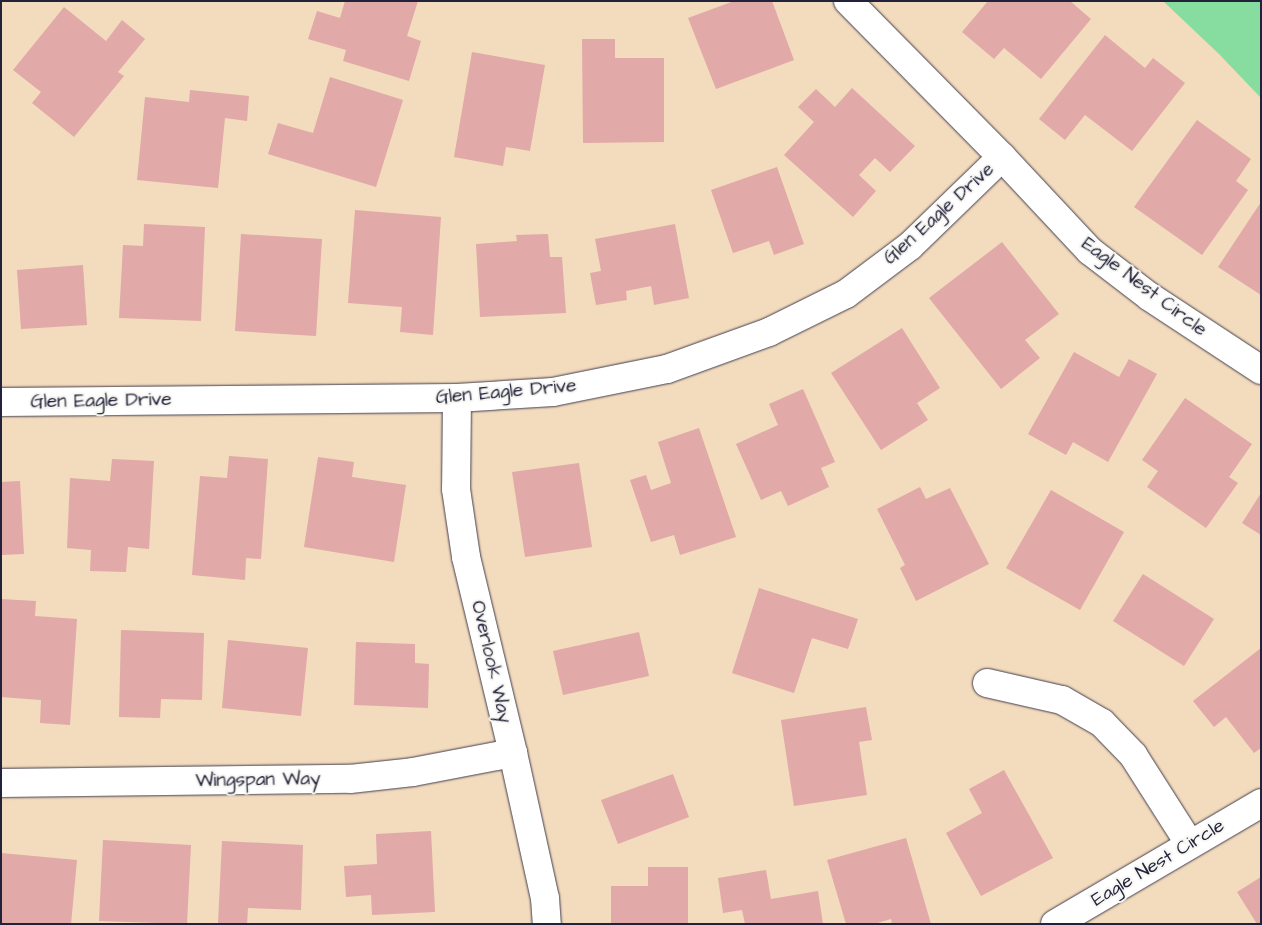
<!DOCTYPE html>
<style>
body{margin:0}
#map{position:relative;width:1262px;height:925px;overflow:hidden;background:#f3dbbd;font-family:"Architects Daughter",sans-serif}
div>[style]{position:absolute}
.green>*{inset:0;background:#87dc9f}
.building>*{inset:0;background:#e1a9a7}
.roads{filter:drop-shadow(0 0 1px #413e4e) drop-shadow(0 0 1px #413e4e)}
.street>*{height:28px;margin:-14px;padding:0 14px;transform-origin:14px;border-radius:14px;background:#fff}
span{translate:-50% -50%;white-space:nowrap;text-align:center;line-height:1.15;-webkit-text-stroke:4px #f6f6f2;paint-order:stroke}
.street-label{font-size:19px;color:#22223b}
.frame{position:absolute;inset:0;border:2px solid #22223b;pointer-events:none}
</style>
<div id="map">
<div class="green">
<i style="clip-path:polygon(1163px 1px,1261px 1px,1261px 98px,1219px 54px)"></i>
</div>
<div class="building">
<i style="clip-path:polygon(345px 1px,418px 1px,407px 36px,421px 41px,409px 81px,343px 61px,346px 50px,308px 39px,317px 11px,340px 18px)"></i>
<i style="clip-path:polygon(734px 1px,772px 1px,794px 60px,716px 89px,688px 18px)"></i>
<i style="clip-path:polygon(988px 1px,1070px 1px,1091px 19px,1041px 79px,1004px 48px,994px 59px,962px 32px)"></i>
<i style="clip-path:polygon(64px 7px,106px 41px,122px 20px,145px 39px,118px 72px,124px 76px,74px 137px,32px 103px,41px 92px,13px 70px)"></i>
<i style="clip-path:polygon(1105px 35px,1145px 68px,1153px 58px,1185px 83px,1132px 151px,1085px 115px,1065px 140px,1039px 119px)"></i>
<i style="clip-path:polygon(582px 39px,615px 39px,615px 58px,664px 58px,664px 142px,583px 143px)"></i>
<i style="clip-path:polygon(472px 52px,545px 65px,530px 151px,506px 147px,503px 166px,454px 157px)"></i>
<i style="clip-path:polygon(330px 77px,403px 100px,376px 187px,268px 154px,278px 123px,313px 133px)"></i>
<i style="clip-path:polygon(852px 88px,915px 146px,890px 172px,875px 158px,859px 175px,876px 191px,853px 217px,784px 155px,814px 122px,798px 107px,816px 89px,835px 107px)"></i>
<i style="clip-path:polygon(190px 90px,249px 96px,247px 121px,225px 118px,218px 188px,137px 180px,145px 97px,189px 102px)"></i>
<i style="clip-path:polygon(1197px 120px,1251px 159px,1236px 181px,1248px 190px,1202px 255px,1134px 207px)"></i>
<i style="clip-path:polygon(777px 167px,804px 244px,774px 255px,769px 241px,733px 253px,711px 190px)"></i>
<i style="clip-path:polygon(1261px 202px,1261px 295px,1218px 267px)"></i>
<i style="clip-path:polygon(355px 210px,441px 217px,433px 335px,400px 332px,402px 307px,348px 303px)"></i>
<i style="clip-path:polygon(144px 224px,205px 227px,201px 321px,119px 318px,123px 245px,143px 246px)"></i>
<i style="clip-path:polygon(675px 224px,689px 298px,654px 305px,651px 286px,626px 291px,627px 300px,596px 305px,590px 273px,601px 271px,595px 239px)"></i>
<i style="clip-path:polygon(241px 234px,322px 239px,316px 336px,235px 331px)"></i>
<i style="clip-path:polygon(548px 234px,550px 257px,562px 257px,566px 313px,480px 317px,476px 244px,517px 241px,516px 235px)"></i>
<i style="clip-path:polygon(1002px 242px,1059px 314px,1025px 340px,1040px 358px,1001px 389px,929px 298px)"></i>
<i style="clip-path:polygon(83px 265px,87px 325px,21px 329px,17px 270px)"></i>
<i style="clip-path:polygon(902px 328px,940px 388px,917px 403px,928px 420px,881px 450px,831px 373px)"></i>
<i style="clip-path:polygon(1074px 352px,1119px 377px,1129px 359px,1157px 374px,1108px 462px,1073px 442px,1066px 455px,1028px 434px)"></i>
<i style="clip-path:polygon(803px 389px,835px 462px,821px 468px,829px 487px,788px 506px,781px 491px,761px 500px,736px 444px,778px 425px,769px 404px)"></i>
<i style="clip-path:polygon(1185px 398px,1252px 444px,1229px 477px,1238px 483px,1206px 528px,1147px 487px,1158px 471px,1142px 460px)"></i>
<i style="clip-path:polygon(699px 428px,736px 537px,680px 555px,674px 535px,651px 542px,630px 480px,646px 475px,651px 490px,671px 483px,658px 442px)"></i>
<i style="clip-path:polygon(229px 456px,268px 459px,261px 559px,246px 558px,245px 580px,192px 575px,200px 476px,227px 478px)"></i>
<i style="clip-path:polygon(318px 457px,354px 462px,352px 477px,406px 485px,394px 562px,304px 547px)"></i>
<i style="clip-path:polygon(112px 459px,154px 461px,149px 549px,128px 547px,126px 572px,90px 571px,91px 550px,67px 548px,70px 478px,110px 481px)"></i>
<i style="clip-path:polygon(579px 463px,592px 547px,525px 557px,512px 472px)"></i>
<i style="clip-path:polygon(20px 481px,24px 554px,1px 555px,1px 482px)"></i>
<i style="clip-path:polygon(920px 487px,926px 499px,950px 488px,989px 564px,916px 601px,900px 568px,905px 565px,877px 509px)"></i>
<i style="clip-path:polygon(1051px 490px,1124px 532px,1080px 610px,1006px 568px)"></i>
<i style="clip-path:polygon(1261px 493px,1261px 535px,1242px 523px)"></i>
<i style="clip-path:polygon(1143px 574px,1214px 619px,1184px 666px,1113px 621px)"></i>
<i style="clip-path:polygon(759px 588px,858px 619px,848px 649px,812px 638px,794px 693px,732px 673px)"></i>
<i style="clip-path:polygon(1px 599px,36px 601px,35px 616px,77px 619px,70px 725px,40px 723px,41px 700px,1px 697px)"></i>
<i style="clip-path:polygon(121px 630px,204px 633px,202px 700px,161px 699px,160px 718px,119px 717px)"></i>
<i style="clip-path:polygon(639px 632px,649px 676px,563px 695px,553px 651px)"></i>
<i style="clip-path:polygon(228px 640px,308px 648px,301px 716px,222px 708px)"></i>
<i style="clip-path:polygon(356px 642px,415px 644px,415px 663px,429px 664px,428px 708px,354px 705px)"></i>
<i style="clip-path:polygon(1261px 648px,1261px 748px,1254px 753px,1226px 717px,1214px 727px,1193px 701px)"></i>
<i style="clip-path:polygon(866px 707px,872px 740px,859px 742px,867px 795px,794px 806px,781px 720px)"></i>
<i style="clip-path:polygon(1004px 770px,1053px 858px,981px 896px,946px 833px,982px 813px,969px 789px)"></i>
<i style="clip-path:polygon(673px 774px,689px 817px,618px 844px,601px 800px)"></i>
<i style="clip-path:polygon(431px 831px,435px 912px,372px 915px,371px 895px,346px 897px,344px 866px,377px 864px,376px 834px)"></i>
<i style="clip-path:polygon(906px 838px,931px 924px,892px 924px,891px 919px,874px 924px,846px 924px,827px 860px)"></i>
<i style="clip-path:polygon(103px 840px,191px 845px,187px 924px,99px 921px)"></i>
<i style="clip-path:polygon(222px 841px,303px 845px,301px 910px,248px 908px,247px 924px,218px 923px)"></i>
<i style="clip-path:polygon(1px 853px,77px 860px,71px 924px,1px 924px)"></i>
<i style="clip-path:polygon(648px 867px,688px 867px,688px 924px,611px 924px,611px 886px,648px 886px)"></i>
<i style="clip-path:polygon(766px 870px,771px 899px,818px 891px,823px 924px,745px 924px,742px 910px,723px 913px,718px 878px)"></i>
<i style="clip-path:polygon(1261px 877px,1261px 924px,1257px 924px,1237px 892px)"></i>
</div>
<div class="roads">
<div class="street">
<i style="left:848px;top:1px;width:219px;rotate:45.4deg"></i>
<i style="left:1002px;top:157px;width:129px;rotate:46.9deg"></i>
<i style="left:1090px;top:251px;width:76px;rotate:37.5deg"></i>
<i style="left:1150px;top:297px;width:133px;rotate:33.3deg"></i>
<i style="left:457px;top:398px;width:91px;rotate:90.6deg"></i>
<i style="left:456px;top:489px;width:69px;rotate:81.6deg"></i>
<i style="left:466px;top:557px;width:202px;rotate:76.5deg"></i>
<i style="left:513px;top:753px;width:148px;rotate:77.6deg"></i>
<i style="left:545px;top:898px;width:26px;rotate:86deg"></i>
<i style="left:1px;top:402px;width:456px;rotate:-0.5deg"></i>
<i style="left:457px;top:398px;width:96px;rotate:-3.6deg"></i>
<i style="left:553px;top:392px;width:116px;rotate:-11.4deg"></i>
<i style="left:667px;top:369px;width:109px;rotate:-19.9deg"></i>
<i style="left:769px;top:332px;width:86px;rotate:-26.3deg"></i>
<i style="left:846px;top:294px;width:80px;rotate:-36.9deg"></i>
<i style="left:910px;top:246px;width:128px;rotate:-44.1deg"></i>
<i style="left:987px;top:683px;width:77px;rotate:12.8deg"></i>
<i style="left:1062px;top:700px;width:46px;rotate:29.9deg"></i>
<i style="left:1102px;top:723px;width:45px;rotate:45.9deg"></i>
<i style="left:1133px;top:755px;width:104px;rotate:57.5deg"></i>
<i style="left:1px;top:783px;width:349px;rotate:-0.7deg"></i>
<i style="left:350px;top:779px;width:63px;rotate:-6.3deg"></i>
<i style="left:413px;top:772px;width:102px;rotate:-10.8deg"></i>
<i style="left:1055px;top:924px;width:239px;rotate:-30.4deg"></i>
</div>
</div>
<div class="street-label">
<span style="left:939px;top:214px;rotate:-42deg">Glen Eagle Drive</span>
<span style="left:1144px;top:287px;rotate:37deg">Eagle Nest Circle</span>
<span style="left:506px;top:392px;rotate:-5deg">Glen Eagle Drive</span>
<span style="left:101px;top:401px;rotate:-1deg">Glen Eagle Drive</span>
<span style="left:491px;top:662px;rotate:77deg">Overlook Way</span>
<span style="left:258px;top:780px;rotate:-1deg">Wingspan Way</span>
<span style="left:1158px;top:863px;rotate:-31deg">Eagle Nest Circle</span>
</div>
<div class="frame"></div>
</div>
